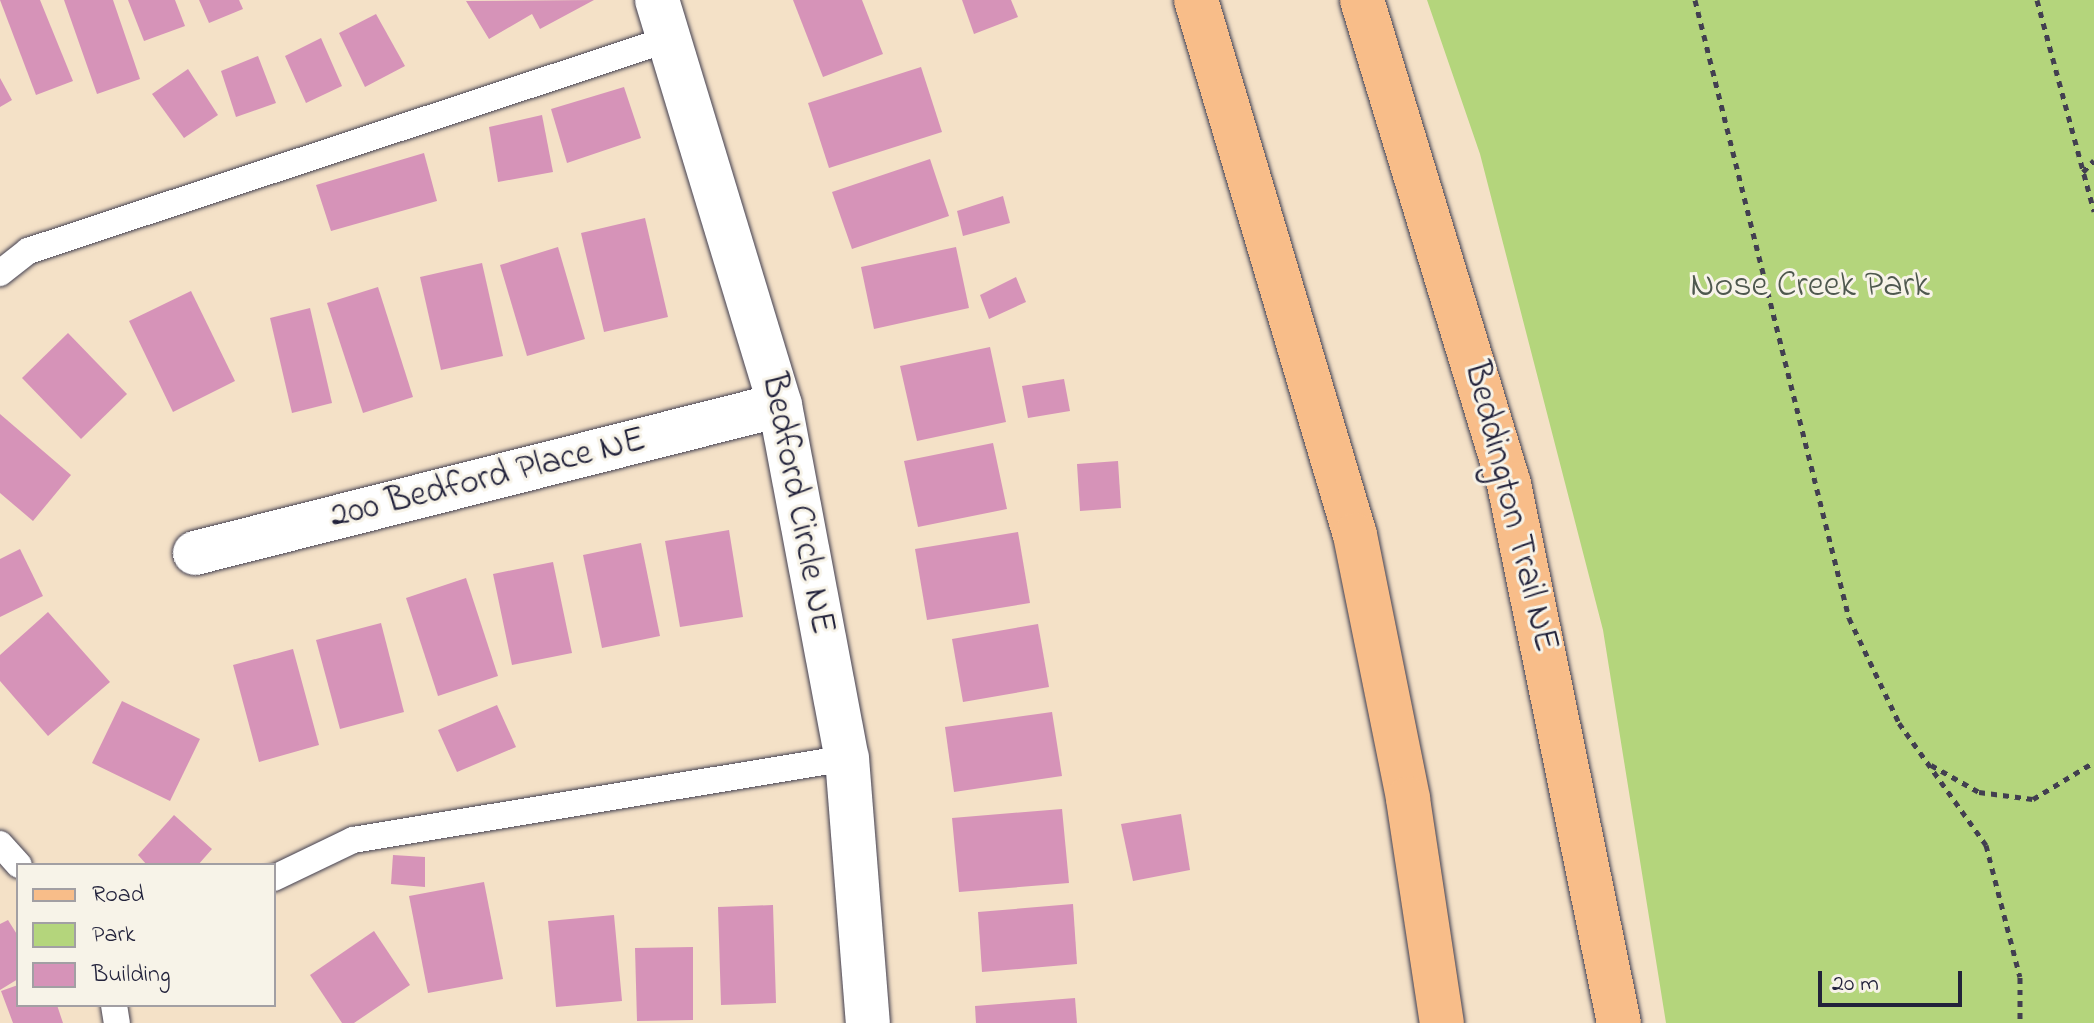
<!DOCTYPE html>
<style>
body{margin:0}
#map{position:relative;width:2094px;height:1023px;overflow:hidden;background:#f4e1c7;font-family:"Indie Flower",sans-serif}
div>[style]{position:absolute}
.green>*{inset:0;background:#b4d57c}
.building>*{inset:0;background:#d693b8}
.path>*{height:5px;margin-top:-2.5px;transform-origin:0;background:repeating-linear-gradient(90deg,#423f50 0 6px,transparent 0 12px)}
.roads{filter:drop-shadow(0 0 2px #423f50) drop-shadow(0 0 2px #423f50)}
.lane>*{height:26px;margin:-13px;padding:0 13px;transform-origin:13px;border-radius:13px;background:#fff}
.street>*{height:44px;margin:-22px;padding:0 22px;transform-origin:22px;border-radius:22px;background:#fff}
.primary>*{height:44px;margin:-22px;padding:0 22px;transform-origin:22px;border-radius:22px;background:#f8bd89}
span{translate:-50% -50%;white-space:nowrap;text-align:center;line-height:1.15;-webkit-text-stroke:6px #f7f3e8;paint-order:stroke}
.park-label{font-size:36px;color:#4e584e}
.street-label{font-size:36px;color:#22223b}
.legend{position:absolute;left:16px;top:863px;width:260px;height:144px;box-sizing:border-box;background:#f7f3e8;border:2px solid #a29fa3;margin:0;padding:10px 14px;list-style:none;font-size:24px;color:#22223b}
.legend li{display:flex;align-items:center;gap:16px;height:40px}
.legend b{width:40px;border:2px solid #a29fa3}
.scale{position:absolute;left:1818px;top:971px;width:144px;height:36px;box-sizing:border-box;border:4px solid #22223b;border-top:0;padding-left:10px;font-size:24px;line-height:28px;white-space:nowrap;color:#22223b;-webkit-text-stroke:6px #f7f3e8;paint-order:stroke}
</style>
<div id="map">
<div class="green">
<i style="clip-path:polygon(1427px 0,2094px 0,2094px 1023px,1666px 1023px,1603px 630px,1480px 154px)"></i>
</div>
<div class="building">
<i style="clip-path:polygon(0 0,40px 0,73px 81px,36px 95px)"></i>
<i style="clip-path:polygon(64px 0,113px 0,140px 79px,97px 94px)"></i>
<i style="clip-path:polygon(128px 0,175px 0,185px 26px,144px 41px)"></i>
<i style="clip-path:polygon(199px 0,239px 0,243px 9px,209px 23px)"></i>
<i style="clip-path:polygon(594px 0,540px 29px,532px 14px,489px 39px,466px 1px)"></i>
<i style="clip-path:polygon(793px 0,862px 0,883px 54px,823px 77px)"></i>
<i style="clip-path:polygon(962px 0,1011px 0,1018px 17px,974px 34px)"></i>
<i style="clip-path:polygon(376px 14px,405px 66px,365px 87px,339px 33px)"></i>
<i style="clip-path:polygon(321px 38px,342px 86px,306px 103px,285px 56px)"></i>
<i style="clip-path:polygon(258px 56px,276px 103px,236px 117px,221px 71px)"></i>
<i style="clip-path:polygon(921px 67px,942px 132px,829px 168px,808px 103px)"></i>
<i style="clip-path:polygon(188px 69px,218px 115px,184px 138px,152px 94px)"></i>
<i style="clip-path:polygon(0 78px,12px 100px,0 107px)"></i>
<i style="clip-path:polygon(624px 87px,641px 138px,567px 163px,551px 109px)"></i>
<i style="clip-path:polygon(542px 115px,553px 172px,498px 182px,489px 127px)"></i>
<i style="clip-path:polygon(424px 153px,437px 201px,331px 231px,316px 185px)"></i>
<i style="clip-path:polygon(930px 159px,949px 216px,852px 249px,832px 192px)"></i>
<i style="clip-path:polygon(1003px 196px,1010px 223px,963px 236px,957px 211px)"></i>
<i style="clip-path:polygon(645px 218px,668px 317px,604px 332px,581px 233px)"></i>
<i style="clip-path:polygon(558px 247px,585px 339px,527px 356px,500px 265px)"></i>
<i style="clip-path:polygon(956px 247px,969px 308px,874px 329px,861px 267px)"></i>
<i style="clip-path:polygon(482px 263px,503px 356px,441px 370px,420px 277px)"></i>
<i style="clip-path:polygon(1016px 277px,1026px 302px,989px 319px,980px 295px)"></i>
<i style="clip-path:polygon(378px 287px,413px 397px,363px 413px,327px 303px)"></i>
<i style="clip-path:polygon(191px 291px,235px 381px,173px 412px,129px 321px)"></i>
<i style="clip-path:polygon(310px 308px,332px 403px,292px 413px,270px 318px)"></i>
<i style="clip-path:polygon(68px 333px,127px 394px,81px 439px,22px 378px)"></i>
<i style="clip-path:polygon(990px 347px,1006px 422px,917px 441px,900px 366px)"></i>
<i style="clip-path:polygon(1064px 379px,1070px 411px,1028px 418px,1022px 386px)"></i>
<i style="clip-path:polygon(0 414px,71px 475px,33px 521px,0 493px)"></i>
<i style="clip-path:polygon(993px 443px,1007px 509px,918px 527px,904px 461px)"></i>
<i style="clip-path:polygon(1118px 461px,1121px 508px,1080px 511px,1077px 464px)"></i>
<i style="clip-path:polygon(729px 530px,743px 617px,680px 627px,665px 541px)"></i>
<i style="clip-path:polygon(1018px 532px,1030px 603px,927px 620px,915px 549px)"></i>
<i style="clip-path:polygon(641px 543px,660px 636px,602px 648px,583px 555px)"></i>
<i style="clip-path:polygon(20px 549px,43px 596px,0 617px,0 559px)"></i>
<i style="clip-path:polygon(553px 562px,572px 653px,512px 665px,493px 574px)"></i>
<i style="clip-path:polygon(466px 578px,498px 676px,438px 696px,406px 598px)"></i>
<i style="clip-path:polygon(48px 612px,110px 682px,48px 736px,0 681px,0 655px)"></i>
<i style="clip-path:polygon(381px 623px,404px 712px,340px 729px,316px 640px)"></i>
<i style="clip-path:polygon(1038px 624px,1049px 687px,963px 702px,952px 639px)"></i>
<i style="clip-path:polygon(293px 649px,319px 745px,259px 762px,233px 665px)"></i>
<i style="clip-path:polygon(122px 701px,200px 739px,170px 801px,92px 763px)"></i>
<i style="clip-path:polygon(497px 705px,516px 747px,457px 772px,438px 730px)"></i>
<i style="clip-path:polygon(1052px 712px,1062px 776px,954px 792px,945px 727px)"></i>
<i style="clip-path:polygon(1062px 809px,1069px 883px,959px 892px,952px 818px)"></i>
<i style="clip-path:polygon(1181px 814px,1190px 870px,1133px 881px,1121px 824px)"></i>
<i style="clip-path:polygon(174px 815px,212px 849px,198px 865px,147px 865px,138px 855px)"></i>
<i style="clip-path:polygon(393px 855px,425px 857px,425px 887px,391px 884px)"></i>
<i style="clip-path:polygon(484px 882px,503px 979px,428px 993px,409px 896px)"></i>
<i style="clip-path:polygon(1073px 904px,1077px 964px,982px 972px,978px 912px)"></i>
<i style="clip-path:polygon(773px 905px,776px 1003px,721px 1005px,718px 907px)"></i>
<i style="clip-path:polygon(614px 915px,622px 1001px,556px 1007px,548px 921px)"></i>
<i style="clip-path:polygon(8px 920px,18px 936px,18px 979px,0 990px,0 924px)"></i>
<i style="clip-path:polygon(374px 931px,410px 985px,354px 1023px,342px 1023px,310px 975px)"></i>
<i style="clip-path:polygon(693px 947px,693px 1020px,637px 1021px,635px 948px)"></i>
<i style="clip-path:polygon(18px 985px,18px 1005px,57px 1005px,63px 1023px,13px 1023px,1px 991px)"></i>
<i style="clip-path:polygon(1075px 998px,1077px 1023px,976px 1023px,975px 1006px)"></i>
</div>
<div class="path">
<i style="left:1695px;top:0;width:637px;rotate:76.01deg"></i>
<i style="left:1849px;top:618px;width:116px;rotate:64.5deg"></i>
<i style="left:1899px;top:723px;width:150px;rotate:54.5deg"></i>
<i style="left:1986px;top:845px;width:136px;rotate:75.6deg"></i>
<i style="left:2020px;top:977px;width:46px;rotate:90deg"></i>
<i style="left:2037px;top:0;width:219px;rotate:74.9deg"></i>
<i style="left:2083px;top:172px;width:16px;rotate:-47deg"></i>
<i style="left:1931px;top:765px;width:55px;rotate:29.4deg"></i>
<i style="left:1979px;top:792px;width:54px;rotate:7.4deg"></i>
<i style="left:2033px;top:799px;width:71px;rotate:-31.2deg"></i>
</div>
<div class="roads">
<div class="lane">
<i style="left:0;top:273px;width:36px;rotate:-38deg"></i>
<i style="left:28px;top:251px;width:678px;rotate:-18.3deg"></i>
<i style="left:0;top:844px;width:28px;rotate:48deg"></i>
<i style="left:274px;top:878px;width:88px;rotate:-25.7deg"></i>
<i style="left:353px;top:840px;width:501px;rotate:-9.42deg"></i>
<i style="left:114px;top:1005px;width:18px;rotate:81deg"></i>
</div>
<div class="street">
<i style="left:657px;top:0;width:423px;rotate:73.1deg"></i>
<i style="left:780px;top:405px;width:359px;rotate:79.3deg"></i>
<i style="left:847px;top:758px;width:266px;rotate:85.5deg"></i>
<i style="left:195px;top:553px;width:603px;rotate:-14.2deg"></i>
</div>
<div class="primary">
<i style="left:1196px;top:0;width:558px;rotate:73.45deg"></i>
<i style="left:1355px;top:535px;width:269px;rotate:78.6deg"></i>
<i style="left:1408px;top:799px;width:227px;rotate:81.4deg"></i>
<i style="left:1362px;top:0;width:506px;rotate:73.11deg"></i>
<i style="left:1509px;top:484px;width:550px;rotate:78.47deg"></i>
</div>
</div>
<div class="park-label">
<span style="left:1810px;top:287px">Nose Creek Park</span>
</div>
<div class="street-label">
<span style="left:488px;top:479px;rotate:-14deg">200 Bedford Place NE</span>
<span style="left:797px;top:504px;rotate:79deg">Bedford Circle NE</span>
<span style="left:1510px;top:507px;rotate:76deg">Beddington Trail NE</span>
</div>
<ul class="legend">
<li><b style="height:10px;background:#f8bd89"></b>Road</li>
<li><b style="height:22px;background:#b4d57c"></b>Park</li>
<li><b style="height:22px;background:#d693b8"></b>Building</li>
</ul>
<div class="scale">20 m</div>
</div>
